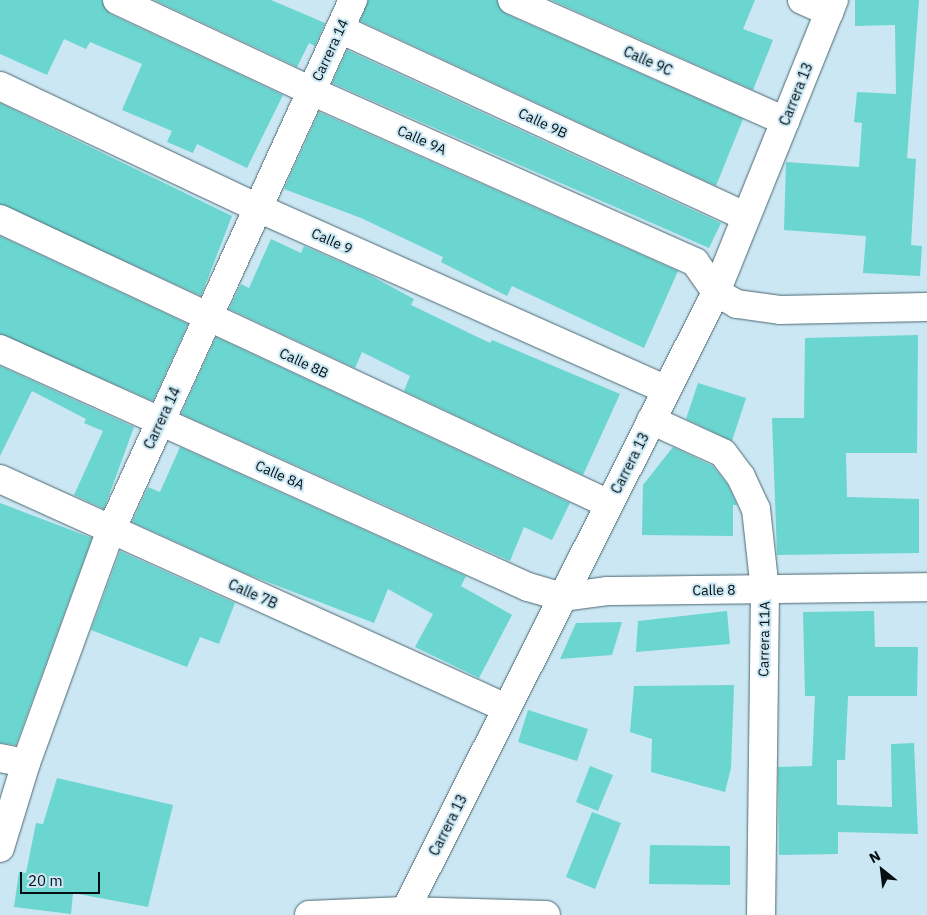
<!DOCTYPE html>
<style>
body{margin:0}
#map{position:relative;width:927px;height:915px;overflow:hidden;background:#cae7f3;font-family:"IBM Plex Sans",sans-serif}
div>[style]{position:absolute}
.building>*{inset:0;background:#6bd5d0}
.roads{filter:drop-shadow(0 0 1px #4c6771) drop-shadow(0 0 1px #4c6771)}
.minor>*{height:28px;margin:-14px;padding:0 14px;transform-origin:14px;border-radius:14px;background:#fff}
span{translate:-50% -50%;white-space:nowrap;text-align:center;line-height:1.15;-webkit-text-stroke:4px #cae7f3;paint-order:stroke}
.street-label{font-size:14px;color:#050f13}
.north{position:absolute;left:857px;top:845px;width:50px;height:50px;-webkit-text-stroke:4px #cae7f3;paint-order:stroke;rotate:331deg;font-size:14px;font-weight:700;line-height:20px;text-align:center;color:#050f13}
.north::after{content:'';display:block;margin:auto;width:18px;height:22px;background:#050f13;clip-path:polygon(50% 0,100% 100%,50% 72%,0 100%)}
.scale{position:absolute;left:20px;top:872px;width:80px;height:22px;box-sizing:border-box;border:2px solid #050f13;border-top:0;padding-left:6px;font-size:15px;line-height:18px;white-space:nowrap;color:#050f13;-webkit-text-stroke:4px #cae7f3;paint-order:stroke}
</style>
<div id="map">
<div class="building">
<i style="clip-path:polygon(0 0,102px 0,110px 14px,283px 95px,247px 168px,197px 144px,193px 153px,167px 142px,172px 131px,122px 110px,142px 64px,90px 42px,86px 49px,64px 39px,47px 75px,0 54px)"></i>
<i style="clip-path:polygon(154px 0,271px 0,325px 23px,315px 46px,309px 43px,297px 67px)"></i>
<i style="clip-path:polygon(368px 0,497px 0,506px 14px,743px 119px,716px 186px,360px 21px)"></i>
<i style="clip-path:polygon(551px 0,755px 0,743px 29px,773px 40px,753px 90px)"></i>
<i style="clip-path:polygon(855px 0,919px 0,907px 158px,916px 159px,911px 245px,922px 246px,920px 276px,863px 273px,866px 236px,784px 230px,786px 162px,859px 167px,862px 123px,854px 122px,857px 92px,896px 94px,895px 25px,855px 26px)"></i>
<i style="clip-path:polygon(347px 50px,721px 223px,709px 248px,332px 83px)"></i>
<i style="clip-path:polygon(0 103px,232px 216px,201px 296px,0 204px)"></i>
<i style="clip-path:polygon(319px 112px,678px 271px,644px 348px,512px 286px,507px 296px,441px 262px,443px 257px,361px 218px,284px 189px)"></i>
<i style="clip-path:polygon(0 236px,188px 324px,153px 401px,0 334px)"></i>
<i style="clip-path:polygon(271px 239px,301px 253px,304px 246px,366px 273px,414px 299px,411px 305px,490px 343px,492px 340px,620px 394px,583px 475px,404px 391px,410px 376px,362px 352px,355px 368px,229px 309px,241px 284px,249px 288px)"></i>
<i style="clip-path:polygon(918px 335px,917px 453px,846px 453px,847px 497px,919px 499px,919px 553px,777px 555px,772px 418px,804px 418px,805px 338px)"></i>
<i style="clip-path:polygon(216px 337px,570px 503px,552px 540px,524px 527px,510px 561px,181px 414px)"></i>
<i style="clip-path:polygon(0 366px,134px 427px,104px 509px,74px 495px,103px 431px,84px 423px,86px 419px,32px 391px,0 456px)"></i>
<i style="clip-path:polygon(698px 383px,746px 398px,732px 441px,686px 419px)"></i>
<i style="clip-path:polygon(180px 447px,466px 576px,461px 586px,512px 615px,479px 678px,415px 647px,433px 614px,388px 589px,374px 623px,247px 574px,132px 522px,148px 487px,160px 492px)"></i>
<i style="clip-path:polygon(673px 447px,713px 466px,728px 485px,737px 505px,733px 505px,733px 536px,642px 535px,643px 485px)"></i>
<i style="clip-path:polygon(0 503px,92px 538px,16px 745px,0 743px)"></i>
<i style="clip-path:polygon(120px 551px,235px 603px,219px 644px,200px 637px,187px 667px,91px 630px)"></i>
<i style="clip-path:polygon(727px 611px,730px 644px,636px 652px,638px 621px)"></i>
<i style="clip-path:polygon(874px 611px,875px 647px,918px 647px,917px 696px,848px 696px,845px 760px,837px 760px,837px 805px,892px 807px,891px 744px,914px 743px,918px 834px,838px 832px,838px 854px,779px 855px,778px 767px,812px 766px,815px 696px,805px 696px,803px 612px)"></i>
<i style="clip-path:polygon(622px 622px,612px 655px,560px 659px,576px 623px)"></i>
<i style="clip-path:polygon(734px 685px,731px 768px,725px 792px,651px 772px,652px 739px,630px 732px,634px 686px)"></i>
<i style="clip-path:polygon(528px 710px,588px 729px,577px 761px,518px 742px)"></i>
<i style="clip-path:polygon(590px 766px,613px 775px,598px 811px,576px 802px)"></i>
<i style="clip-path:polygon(57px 778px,173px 805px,148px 907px,73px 893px,71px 914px,14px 907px,19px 872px,26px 873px,36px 823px,43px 824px)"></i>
<i style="clip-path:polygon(592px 812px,621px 823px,595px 889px,566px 877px)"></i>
<i style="clip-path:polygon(650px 845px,730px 846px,730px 885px,649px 884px)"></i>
</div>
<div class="roads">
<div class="minor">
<i style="left:117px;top:0;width:214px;rotate:25.1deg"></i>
<i style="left:311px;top:91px;width:420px;rotate:24deg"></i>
<i style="left:695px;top:262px;width:37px;rotate:55deg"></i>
<i style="left:716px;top:292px;width:24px;rotate:30deg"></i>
<i style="left:737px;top:304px;width:43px;rotate:7.9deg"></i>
<i style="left:780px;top:310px;width:147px;rotate:-1.2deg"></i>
<i style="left:512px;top:0;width:299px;rotate:23.9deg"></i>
<i style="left:802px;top:0;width:30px;rotate:24deg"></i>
<i style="left:340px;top:29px;width:447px;rotate:24.8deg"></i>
<i style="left:0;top:86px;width:285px;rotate:25.3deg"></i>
<i style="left:258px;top:208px;width:447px;rotate:24deg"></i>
<i style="left:0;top:219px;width:672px;rotate:25.08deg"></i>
<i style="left:0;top:349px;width:579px;rotate:24.26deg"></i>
<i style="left:528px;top:587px;width:35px;rotate:16deg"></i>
<i style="left:562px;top:597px;width:45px;rotate:-7.6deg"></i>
<i style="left:607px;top:591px;width:320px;rotate:-0.7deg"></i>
<i style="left:651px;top:420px;width:79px;rotate:24.6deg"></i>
<i style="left:723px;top:453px;width:30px;rotate:53deg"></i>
<i style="left:741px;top:477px;width:35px;rotate:65deg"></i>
<i style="left:756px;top:509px;width:81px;rotate:83.7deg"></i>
<i style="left:765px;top:590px;width:325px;rotate:90.7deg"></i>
<i style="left:0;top:479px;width:555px;rotate:24.35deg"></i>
<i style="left:0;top:758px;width:26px;rotate:11deg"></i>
<i style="left:0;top:848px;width:89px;rotate:-73deg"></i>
<i style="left:26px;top:763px;width:248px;rotate:-70deg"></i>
<i style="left:111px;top:530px;width:583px;rotate:-65.46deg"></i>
<i style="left:309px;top:915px;width:96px;rotate:-2.4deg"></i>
<i style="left:405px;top:911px;width:141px;rotate:1.6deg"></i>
<i style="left:403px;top:915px;width:697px;rotate:-63.32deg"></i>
<i style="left:716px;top:292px;width:315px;rotate:-68deg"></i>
</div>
</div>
<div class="street-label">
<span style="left:330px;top:50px;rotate:-65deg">Carrera 14</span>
<span style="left:648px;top:61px;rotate:24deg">Calle 9C</span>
<span style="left:796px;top:94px;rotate:-68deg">Carrera 13</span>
<span style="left:543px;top:123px;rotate:25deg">Calle 9B</span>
<span style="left:422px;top:140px;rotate:24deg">Calle 9A</span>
<span style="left:332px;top:241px;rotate:24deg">Calle 9</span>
<span style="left:304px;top:363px;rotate:25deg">Calle 8B</span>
<span style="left:162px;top:418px;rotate:-65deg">Carrera 14</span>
<span style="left:630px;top:463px;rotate:-63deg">Carrera 13</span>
<span style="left:280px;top:475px;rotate:24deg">Calle 8A</span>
<span style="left:714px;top:590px;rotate:-1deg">Calle 8</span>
<span style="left:253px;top:594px;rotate:24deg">Calle 7B</span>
<span style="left:764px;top:639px;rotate:-89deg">Carrera 11A</span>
<span style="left:448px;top:825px;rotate:-63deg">Carrera 13</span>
</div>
<div class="north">N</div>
<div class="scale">20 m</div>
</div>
